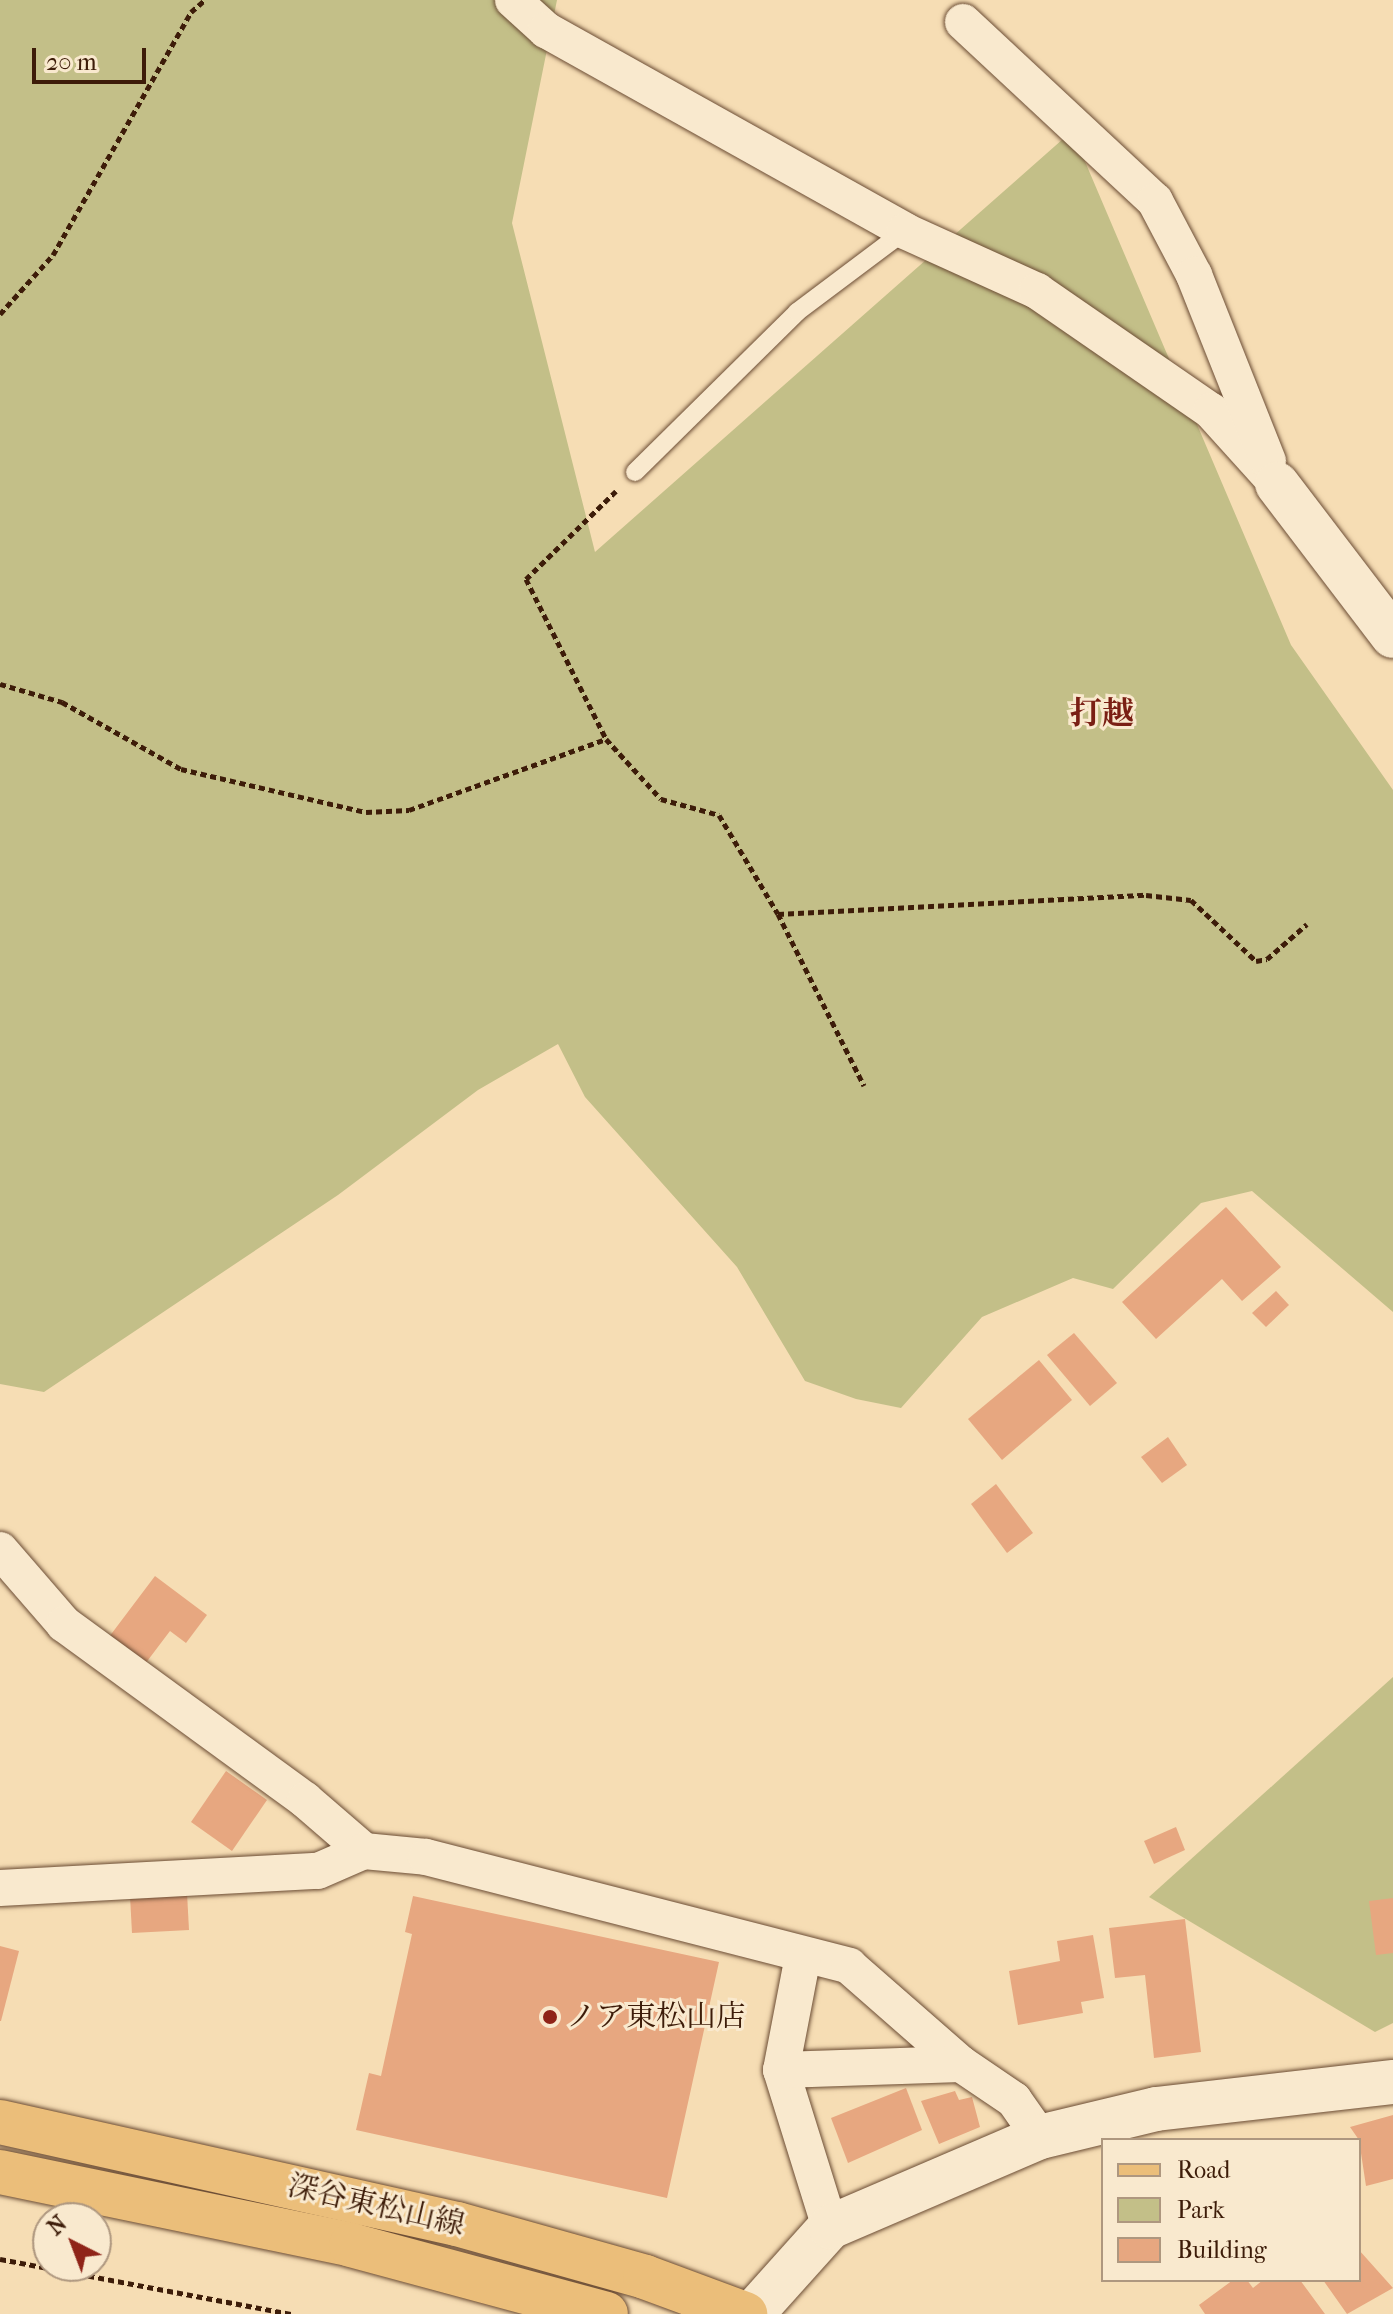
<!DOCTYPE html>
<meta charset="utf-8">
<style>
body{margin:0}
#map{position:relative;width:1393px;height:2314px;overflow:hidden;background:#f6ddb4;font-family:"IM FELL French Canon","Noto Serif JP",serif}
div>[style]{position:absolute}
.green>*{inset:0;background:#c3bf88}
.building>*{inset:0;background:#e7a780}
.path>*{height:5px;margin-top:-2.5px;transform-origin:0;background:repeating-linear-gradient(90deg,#3d1c09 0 6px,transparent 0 10px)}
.roads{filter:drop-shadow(0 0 2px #6b4c34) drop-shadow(0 0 2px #6b4c34)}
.lane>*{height:18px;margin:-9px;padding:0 9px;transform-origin:9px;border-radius:9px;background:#f9e9ce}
.street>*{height:36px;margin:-18px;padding:0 18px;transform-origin:18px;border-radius:18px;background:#f9e9ce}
.secondary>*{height:44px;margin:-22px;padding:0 22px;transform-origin:22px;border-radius:22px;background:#f9e9ce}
.primary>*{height:44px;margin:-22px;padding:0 22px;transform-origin:22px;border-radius:22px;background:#ebbe7a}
.dots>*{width:22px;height:22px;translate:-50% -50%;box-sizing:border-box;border:4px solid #f9e9ce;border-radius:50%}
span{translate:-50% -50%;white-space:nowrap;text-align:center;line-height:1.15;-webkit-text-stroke:6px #f9e9ce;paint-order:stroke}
.poi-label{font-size:30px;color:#3d1c09}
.left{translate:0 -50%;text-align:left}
.street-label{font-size:30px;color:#3d1c09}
.neighbourhood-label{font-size:32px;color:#7a1f14;font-weight:700}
.legend{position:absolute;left:1101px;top:2138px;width:260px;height:144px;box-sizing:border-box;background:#f9e9ce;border:2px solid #ae977f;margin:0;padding:10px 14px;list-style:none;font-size:24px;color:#3d1c09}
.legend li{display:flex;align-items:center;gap:16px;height:40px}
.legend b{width:40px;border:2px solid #ae977f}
.north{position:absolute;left:32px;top:2202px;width:80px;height:80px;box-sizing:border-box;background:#f9e9ce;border:2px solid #ae977f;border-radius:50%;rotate:318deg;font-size:22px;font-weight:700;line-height:32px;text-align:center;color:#3d1c09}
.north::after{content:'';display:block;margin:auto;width:28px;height:36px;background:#8f2418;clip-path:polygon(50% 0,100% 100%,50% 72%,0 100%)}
.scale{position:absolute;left:32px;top:48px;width:114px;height:36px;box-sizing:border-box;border:4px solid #3d1c09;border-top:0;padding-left:10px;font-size:24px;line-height:28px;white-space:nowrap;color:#3d1c09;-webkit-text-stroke:6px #f9e9ce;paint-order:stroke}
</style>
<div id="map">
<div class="green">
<i style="clip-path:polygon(0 0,557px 0,512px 223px,595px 552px,1072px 131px,1291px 645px,1393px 790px,1393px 1312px,1252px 1191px,1201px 1203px,1113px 1289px,1073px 1278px,982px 1317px,901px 1408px,856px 1399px,805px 1381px,737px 1267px,585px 1097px,558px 1044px,478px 1090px,338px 1195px,44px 1392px,0 1384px)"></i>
<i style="clip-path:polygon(1393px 1677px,1393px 2023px,1375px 2032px,1149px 1897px)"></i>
</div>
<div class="building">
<i style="clip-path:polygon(1226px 1207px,1281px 1267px,1242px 1301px,1222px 1279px,1156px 1339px,1122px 1302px)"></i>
<i style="clip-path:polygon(1276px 1291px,1289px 1305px,1266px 1327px,1252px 1313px)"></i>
<i style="clip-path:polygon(1074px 1333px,1117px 1383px,1090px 1406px,1047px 1355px)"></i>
<i style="clip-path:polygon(1039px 1360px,1072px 1400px,1002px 1460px,968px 1419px)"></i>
<i style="clip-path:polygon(1168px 1437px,1187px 1465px,1162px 1483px,1141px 1457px)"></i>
<i style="clip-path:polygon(996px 1484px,1033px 1533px,1007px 1553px,971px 1504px)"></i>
<i style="clip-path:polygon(155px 1576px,207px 1615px,186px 1643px,170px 1631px,142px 1668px,106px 1641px)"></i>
<i style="clip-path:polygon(226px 1771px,267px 1800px,232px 1851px,191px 1822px)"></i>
<i style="clip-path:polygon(1176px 1827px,1185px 1850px,1154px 1864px,1144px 1841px)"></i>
<i style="clip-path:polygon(187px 1893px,189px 1930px,132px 1933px,130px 1896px)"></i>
<i style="clip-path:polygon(413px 1896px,719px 1962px,667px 2198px,356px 2130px,369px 2073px,381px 2076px,412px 1934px,405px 1932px)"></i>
<i style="clip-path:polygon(1393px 1898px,1393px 1953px,1376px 1955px,1369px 1901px)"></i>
<i style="clip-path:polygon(1185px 1919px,1201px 2052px,1154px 2058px,1145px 1975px,1115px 1978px,1109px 1928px)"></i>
<i style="clip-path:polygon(1093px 1935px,1104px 1998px,1081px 2002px,1083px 2013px,1018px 2025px,1009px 1971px,1060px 1961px,1057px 1941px)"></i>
<i style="clip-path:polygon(0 1946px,19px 1951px,1px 2021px,0 2021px)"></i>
<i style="clip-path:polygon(906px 2088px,922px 2130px,848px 2163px,831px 2118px)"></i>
<i style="clip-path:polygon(955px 2091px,959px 2100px,972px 2097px,980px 2127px,939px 2144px,921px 2101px)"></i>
<i style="clip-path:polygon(1393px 2115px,1393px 2179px,1366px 2186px,1359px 2140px,1350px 2127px)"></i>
<i style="clip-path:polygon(1359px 2250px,1393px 2288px,1347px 2314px,1323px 2280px,1359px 2280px)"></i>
<i style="clip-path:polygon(1233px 2280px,1247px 2280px,1253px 2288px,1263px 2280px,1300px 2280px,1325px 2314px,1205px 2314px,1199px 2305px)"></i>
</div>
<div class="path">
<i style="left:0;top:314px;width:79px;rotate:-48.1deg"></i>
<i style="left:53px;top:255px;width:279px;rotate:-60.4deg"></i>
<i style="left:191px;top:12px;width:18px;rotate:-41deg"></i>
<i style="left:616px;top:491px;width:126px;rotate:135.6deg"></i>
<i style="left:526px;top:579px;width:179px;rotate:63.4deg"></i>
<i style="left:606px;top:739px;width:81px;rotate:47.5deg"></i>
<i style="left:661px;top:799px;width:60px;rotate:15.4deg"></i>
<i style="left:719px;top:815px;width:115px;rotate:59.2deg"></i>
<i style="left:778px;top:914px;width:192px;rotate:63.4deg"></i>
<i style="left:0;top:684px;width:65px;rotate:16.2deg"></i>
<i style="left:62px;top:702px;width:137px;rotate:29.4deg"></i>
<i style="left:181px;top:769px;width:190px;rotate:13.1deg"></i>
<i style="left:366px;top:812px;width:43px;rotate:-2.7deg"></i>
<i style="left:409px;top:810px;width:209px;rotate:-19.8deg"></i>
<i style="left:778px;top:914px;width:368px;rotate:-3deg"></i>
<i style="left:1146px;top:895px;width:45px;rotate:6.3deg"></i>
<i style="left:1191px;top:900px;width:89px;rotate:43.2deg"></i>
<i style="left:1256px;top:961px;width:11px;rotate:-10deg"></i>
<i style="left:1267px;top:959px;width:53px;rotate:-41.2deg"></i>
<i style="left:0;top:2259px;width:296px;rotate:10.7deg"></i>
</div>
<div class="roads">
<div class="lane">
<i style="left:635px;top:472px;width:228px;rotate:-44.6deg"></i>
<i style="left:797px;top:312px;width:135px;rotate:-36.9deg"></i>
</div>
<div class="street">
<i style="left:513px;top:0;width:45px;rotate:42.3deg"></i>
<i style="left:546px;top:30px;width:411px;rotate:29.2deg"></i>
<i style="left:905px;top:231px;width:145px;rotate:24.4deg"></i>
<i style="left:1037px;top:291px;width:211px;rotate:34.6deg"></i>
<i style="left:1211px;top:411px;width:98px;rotate:47.9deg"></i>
<i style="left:963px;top:22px;width:262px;rotate:43deg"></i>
<i style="left:1155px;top:201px;width:84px;rotate:62.2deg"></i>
<i style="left:1194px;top:275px;width:200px;rotate:68.3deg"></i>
<i style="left:0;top:1550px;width:98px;rotate:49.1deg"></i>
<i style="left:64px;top:1624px;width:298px;rotate:36.1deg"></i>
<i style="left:305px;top:1800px;width:78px;rotate:40.8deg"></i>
<i style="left:0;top:1888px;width:318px;rotate:-3.1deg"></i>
<i style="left:318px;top:1871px;width:50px;rotate:-23.5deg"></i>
<i style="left:364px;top:1851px;width:62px;rotate:5.5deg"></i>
<i style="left:426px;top:1857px;width:437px;rotate:14.4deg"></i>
<i style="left:849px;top:1966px;width:149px;rotate:41.2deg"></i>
<i style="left:961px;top:2064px;width:64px;rotate:34.2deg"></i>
<i style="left:1014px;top:2100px;width:45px;rotate:54.9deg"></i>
<i style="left:803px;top:1956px;width:116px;rotate:100.9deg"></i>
<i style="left:781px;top:2070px;width:164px;rotate:72.7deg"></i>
<i style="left:781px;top:2070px;width:180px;rotate:-1.9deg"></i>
</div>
<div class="secondary">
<i style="left:1277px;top:484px;width:191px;rotate:52.7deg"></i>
<i style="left:752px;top:2314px;width:117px;rotate:-48.1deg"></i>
<i style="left:830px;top:2227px;width:228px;rotate:-23.2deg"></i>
<i style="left:1040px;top:2137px;width:119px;rotate:-13.6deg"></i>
<i style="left:1156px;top:2109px;width:239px;rotate:-6.5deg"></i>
</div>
<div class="primary">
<i style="left:0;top:2122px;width:468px;rotate:12.6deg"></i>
<i style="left:457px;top:2224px;width:195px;rotate:15.7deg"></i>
<i style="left:645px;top:2277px;width:107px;rotate:20.3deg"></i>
<i style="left:0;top:2172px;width:359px;rotate:11.7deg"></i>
<i style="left:351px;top:2245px;width:264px;rotate:15.1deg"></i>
</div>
</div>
<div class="dots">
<i style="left:550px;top:2017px;background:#8f2418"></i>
</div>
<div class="poi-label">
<span class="left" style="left:566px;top:2017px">ノア東松山店</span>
</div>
<div class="street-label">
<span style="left:376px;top:2206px;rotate:13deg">深谷東松山線</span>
</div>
<div class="neighbourhood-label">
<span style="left:1102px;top:714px">打越</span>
</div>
<ul class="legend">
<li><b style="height:10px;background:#ebbe7a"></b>Road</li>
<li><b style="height:22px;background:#c3bf88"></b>Park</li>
<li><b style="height:22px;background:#e7a780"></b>Building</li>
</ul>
<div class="north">N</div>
<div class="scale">20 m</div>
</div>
